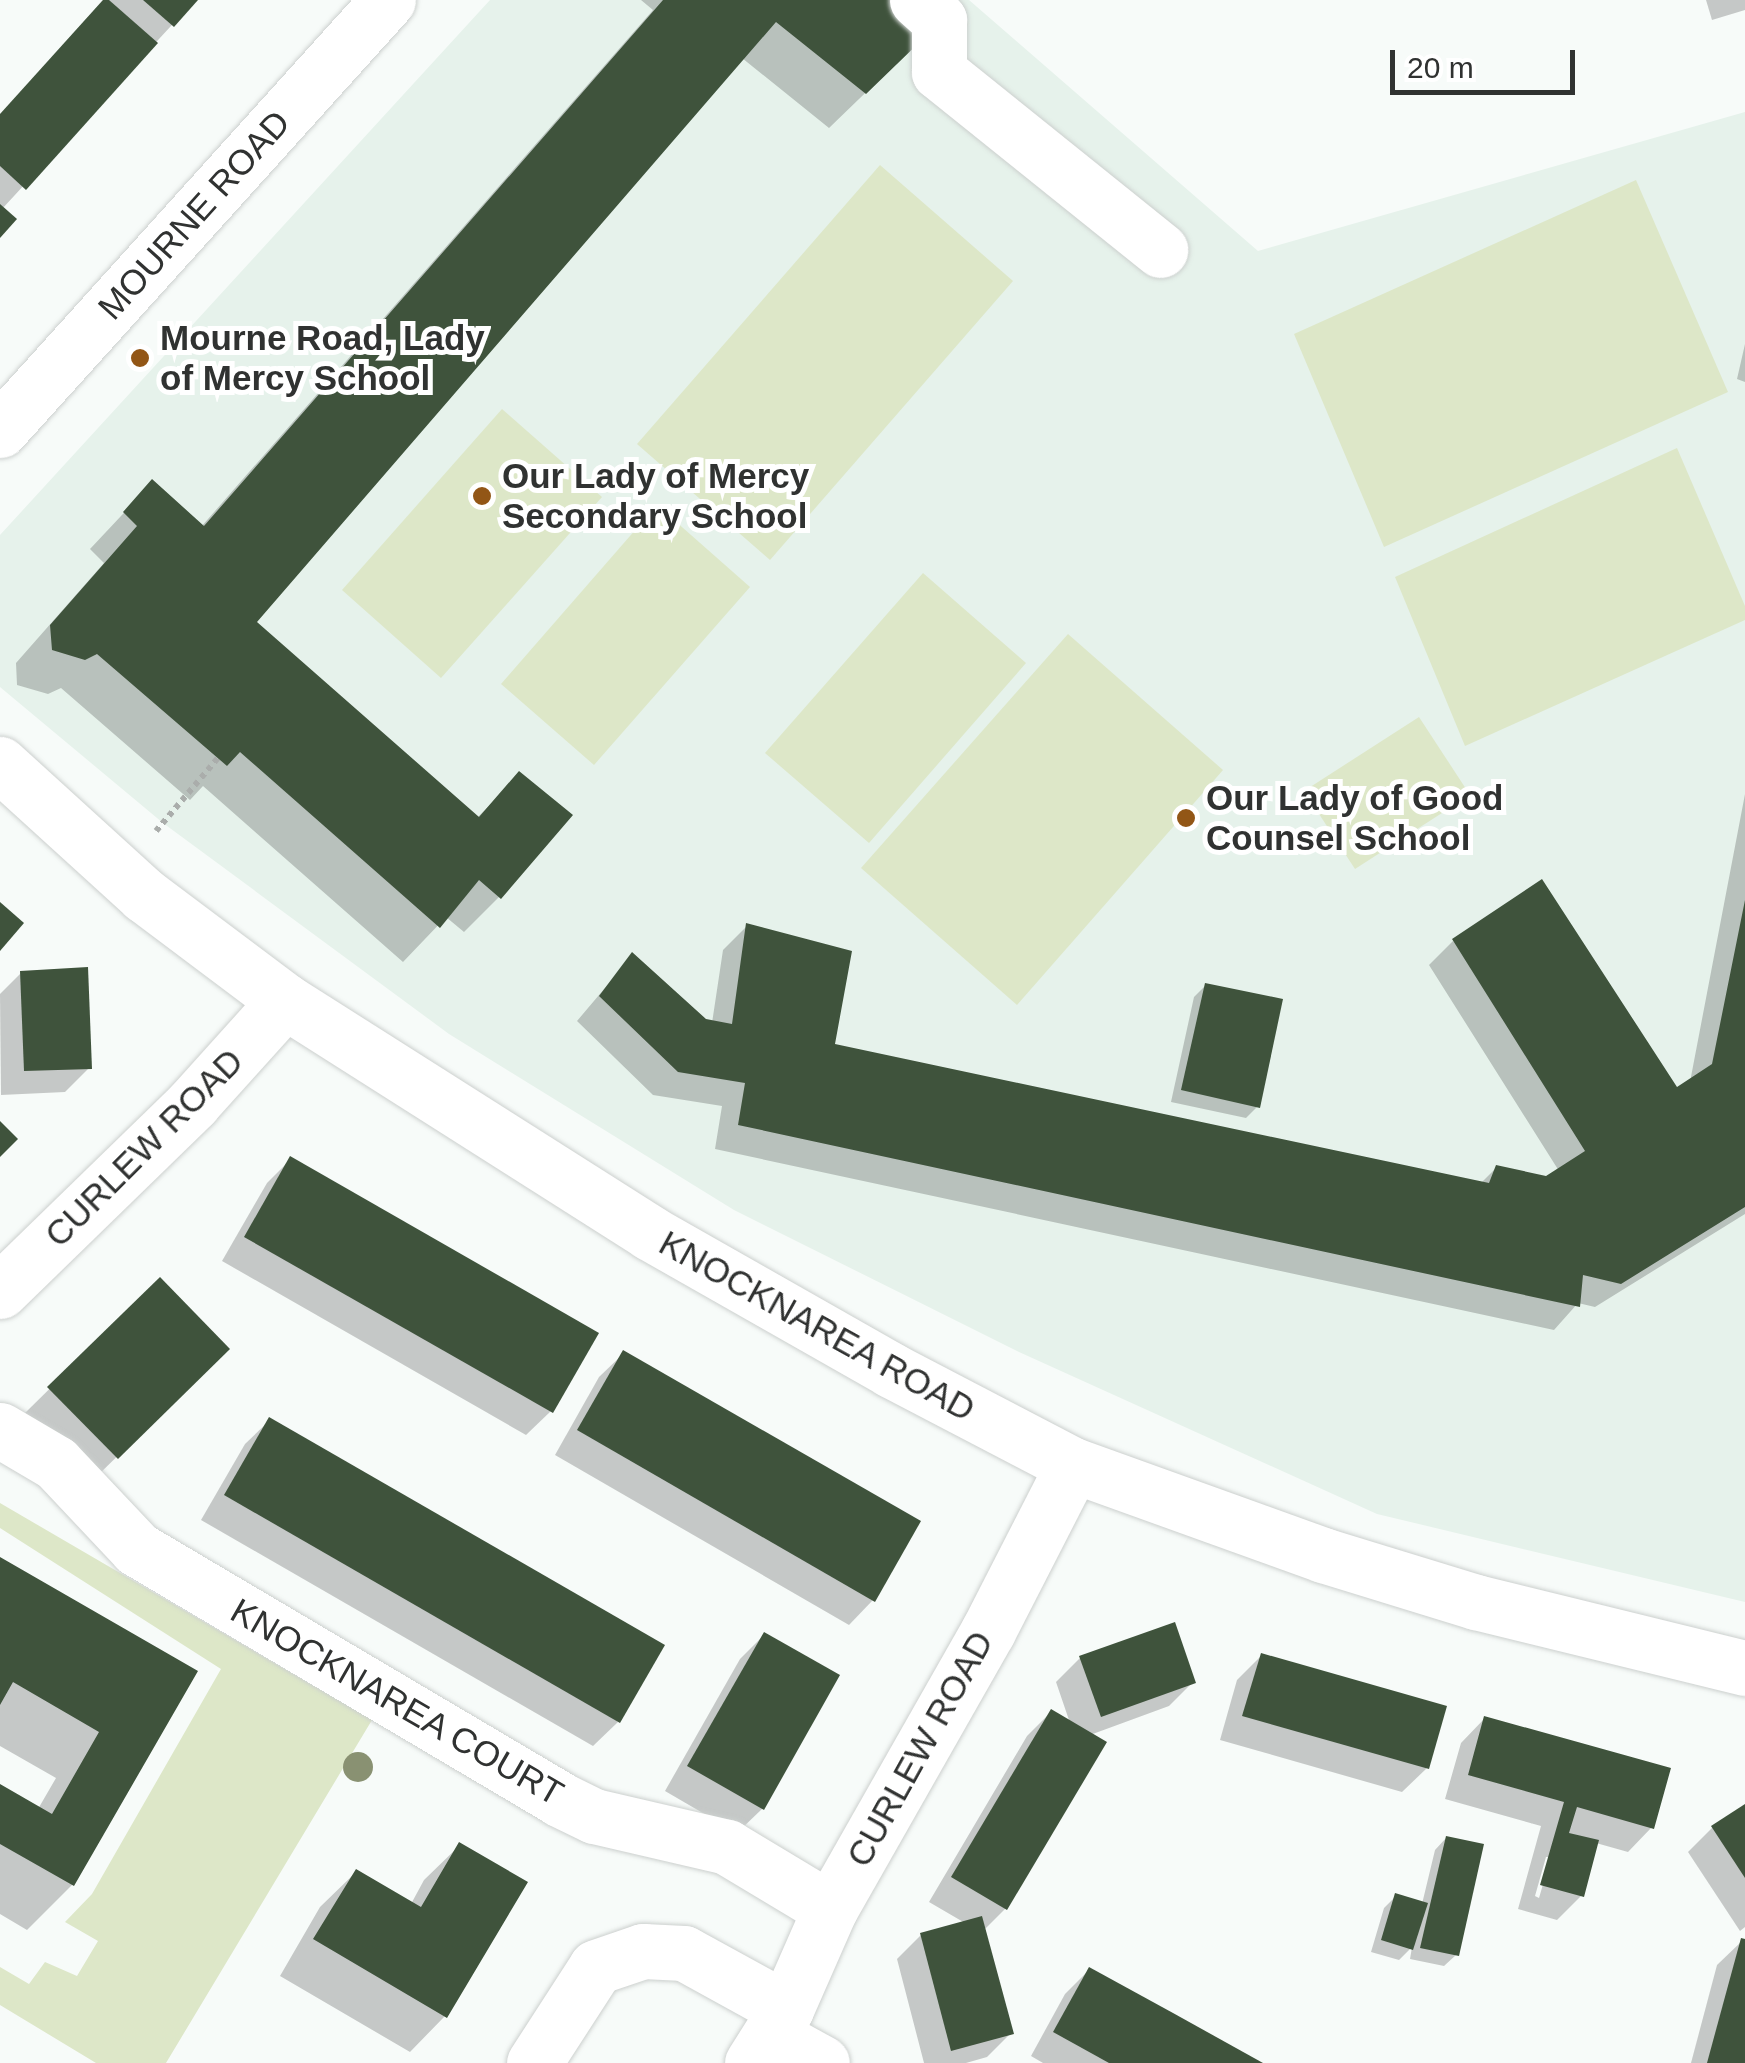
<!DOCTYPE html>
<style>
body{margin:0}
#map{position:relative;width:1745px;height:2063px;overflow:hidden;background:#f7fbf9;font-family:Helvetica,sans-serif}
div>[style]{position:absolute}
.built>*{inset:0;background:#e6f2eb}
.green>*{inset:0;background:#dde7c8}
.shadow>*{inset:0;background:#0003}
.building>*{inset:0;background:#3f533c}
.path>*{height:6px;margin-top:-3px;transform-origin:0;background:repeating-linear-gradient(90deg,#aaadab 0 5px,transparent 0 10px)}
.roads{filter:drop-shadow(0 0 2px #ccd0ce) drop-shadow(0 0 2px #ccd0ce)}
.minor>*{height:55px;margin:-27.5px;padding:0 27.5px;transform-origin:27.5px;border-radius:27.5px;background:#fff}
.trees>*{width:30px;height:30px;margin:-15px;border-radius:50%;background:#899172}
.dots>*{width:28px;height:28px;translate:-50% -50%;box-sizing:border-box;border:5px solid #fff;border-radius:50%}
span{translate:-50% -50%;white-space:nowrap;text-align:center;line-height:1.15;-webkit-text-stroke:10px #fff;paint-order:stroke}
.street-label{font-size:35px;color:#303231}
.poi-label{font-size:35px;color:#303231;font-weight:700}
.left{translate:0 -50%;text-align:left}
.scale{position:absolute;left:1390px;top:50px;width:185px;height:45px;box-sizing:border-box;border:5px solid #303231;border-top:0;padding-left:12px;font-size:30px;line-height:35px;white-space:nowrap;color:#303231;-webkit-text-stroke:8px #fff;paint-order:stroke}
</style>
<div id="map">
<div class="built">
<i style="clip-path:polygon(490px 0,969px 0,1258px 251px,1745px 112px,1745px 1602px,1377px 1514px,1019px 1352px,734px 1210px,449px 1034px,163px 823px,0 687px,0 535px)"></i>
</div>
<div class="green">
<i style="clip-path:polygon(880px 165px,1013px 281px,770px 560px,637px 444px)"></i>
<i style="clip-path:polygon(1636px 180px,1728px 392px,1384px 547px,1294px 334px)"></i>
<i style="clip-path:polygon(502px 409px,602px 497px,441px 678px,342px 590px)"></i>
<i style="clip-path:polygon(1677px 448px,1745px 606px,1745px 620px,1465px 746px,1395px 577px)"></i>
<i style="clip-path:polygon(657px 505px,750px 587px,594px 765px,501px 684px)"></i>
<i style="clip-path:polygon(923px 573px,1026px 663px,869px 843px,765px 753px)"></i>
<i style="clip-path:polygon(1068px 634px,1223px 770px,1017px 1005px,861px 868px)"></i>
<i style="clip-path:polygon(1419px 717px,1470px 795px,1355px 869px,1304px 791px)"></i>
<i style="clip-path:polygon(0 1503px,372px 1720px,166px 2063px,96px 2063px,0 2005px,0 1967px,29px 1984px,45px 1962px,77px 1976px,98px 1941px,65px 1922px,92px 1894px,221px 1669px,0 1528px)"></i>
</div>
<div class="shadow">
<i style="clip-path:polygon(103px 0,195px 0,2px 209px,0 234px,0 115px)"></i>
<i style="clip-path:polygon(641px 0,888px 0,889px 70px,829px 128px,742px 58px,254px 622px,477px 818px,519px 775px,499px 897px,464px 932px,446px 917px,403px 962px,203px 786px,190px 800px,61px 688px,48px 694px,17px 685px,16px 663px,104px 563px,90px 549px,152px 483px,201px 527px,653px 10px)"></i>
<i style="clip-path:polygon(1706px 0,1745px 0,1745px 10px,1712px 20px)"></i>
<i style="clip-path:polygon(1745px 344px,1745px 382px,1737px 379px)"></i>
<i style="clip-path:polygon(1745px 794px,1745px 1214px,1595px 1307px,1578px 1303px,1554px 1330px,715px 1149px,722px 1106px,653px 1095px,577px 1021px,632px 956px,705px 1022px,712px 1023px,723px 950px,747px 926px,832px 1046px,1480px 1184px,1497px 1167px,1546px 1179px,1559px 1171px,1429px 965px,1453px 941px,1676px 1091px,1690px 1082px)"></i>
<i style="clip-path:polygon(21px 973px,89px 1068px,65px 1092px,1px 1095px,0 994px)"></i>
<i style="clip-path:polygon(1205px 986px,1258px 1106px,1246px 1118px,1171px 1102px,1194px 997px)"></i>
<i style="clip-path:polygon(291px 1159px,551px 1411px,526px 1435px,222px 1261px,267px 1183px)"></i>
<i style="clip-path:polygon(160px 1280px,227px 1349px,92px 1481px,25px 1413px)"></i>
<i style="clip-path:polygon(624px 1353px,873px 1600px,849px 1625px,555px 1455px,599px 1377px)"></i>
<i style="clip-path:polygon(270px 1420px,618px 1722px,593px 1746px,201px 1520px,245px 1444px)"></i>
<i style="clip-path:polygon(0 1560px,195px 1672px,72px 1885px,27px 1930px,0 1914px,0 1787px,38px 1809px,56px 1778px,0 1746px)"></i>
<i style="clip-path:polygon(764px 1635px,762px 1809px,737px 1833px,665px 1791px,740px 1659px)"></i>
<i style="clip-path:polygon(1262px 1655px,1427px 1768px,1402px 1792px,1220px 1740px,1237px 1680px)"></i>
<i style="clip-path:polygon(1080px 1658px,1193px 1682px,1169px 1706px,1090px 1735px,1005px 1909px,983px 1931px,1011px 2033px,987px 2057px,966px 2063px,924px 2063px,897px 1959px,921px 1935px,965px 1923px,929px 1902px,1027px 1736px,1051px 1712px,1070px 1723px,1056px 1682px)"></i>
<i style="clip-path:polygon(evenodd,1485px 1718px,1652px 1827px,1628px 1852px,1596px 1843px,1582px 1895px,1557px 1920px,1518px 1909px,1541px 1826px,1445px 1799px,1461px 1743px,1485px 1718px,1546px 1857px,1551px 1857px,1539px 1898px,1535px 1896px,1546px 1857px)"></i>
<i style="clip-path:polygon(1745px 1807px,1745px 1927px,1740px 1931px,1688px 1852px,1712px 1828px)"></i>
<i style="clip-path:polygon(1446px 1838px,1456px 1955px,1444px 1966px,1410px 1959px,1412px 1947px,1399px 1960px,1371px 1952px,1384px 1908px,1396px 1896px,1422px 1904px,1435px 1850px)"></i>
<i style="clip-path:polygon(460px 1845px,445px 2016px,410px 2052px,280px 1976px,320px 1907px,356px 1872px,411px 1904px,424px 1880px)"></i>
<i style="clip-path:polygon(1742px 1941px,1745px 2063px,1691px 2063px,1717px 1965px)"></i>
<i style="clip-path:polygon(1089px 1970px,1258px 2063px,1043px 2063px,1031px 2056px,1065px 1994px)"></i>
</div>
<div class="building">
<i style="clip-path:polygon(103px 0,109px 0,158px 43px,26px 190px,0 166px,0 114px)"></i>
<i style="clip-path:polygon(143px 0,198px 0,174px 27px)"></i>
<i style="clip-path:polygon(663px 0,892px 0,928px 34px,866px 94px,776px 22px,257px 622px,479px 817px,519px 771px,573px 815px,501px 899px,479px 880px,440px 928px,240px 752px,227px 766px,97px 654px,85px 660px,52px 650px,50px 625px,137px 526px,123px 512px,152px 479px,204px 526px)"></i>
<i style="clip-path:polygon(0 204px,17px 219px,0 238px)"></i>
<i style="clip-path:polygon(1542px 879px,1677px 1087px,1712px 1064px,1745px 900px,1745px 1207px,1621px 1284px,1583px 1275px,1580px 1307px,738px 1125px,745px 1083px,678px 1072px,599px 996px,632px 952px,706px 1019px,732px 1024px,746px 923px,852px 951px,835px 1044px,1489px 1183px,1496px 1165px,1546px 1176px,1585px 1151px,1452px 939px)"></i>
<i style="clip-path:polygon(0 902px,24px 923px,0 951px)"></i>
<i style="clip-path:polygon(88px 967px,92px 1069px,24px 1071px,20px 971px)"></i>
<i style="clip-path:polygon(1205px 983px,1283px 999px,1260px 1108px,1181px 1090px)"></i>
<i style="clip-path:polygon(0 1121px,18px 1139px,0 1157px)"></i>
<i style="clip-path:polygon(290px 1156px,599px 1333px,553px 1413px,244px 1237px)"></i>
<i style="clip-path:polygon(160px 1277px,230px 1349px,118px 1459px,47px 1387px)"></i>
<i style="clip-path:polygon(623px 1350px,921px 1521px,875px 1602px,577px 1430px)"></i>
<i style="clip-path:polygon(269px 1417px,665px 1645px,620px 1723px,224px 1495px)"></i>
<i style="clip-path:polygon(0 1557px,198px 1671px,74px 1886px,0 1844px,0 1784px,52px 1814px,99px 1732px,13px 1682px,0 1705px)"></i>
<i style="clip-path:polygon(1175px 1622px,1196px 1683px,1101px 1717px,1079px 1656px)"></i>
<i style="clip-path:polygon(764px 1632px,840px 1675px,764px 1810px,687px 1766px)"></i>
<i style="clip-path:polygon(1261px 1653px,1447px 1706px,1429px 1769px,1242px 1716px)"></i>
<i style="clip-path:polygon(1051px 1709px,1107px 1742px,1007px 1910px,951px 1877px)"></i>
<i style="clip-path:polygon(1484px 1716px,1671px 1768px,1654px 1829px,1577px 1807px,1569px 1833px,1599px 1840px,1584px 1897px,1540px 1885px,1564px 1802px,1468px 1775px)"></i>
<i style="clip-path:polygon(1745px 1804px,1745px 1878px,1711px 1826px)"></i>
<i style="clip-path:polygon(1446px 1836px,1484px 1844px,1459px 1956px,1420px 1948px)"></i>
<i style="clip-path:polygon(459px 1842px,528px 1882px,447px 2018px,313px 1939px,356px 1869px,421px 1907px)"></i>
<i style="clip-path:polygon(1395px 1893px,1428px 1903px,1413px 1950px,1381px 1940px)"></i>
<i style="clip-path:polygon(982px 1916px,1014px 2034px,951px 2051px,920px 1933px)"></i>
<i style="clip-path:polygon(1741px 1938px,1745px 1939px,1745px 2063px,1707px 2063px)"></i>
<i style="clip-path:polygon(1089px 1967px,1173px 2013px,1263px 2063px,1109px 2063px,1053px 2032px)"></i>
</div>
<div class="path">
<i style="left:156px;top:831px;width:96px;rotate:-49.7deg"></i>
</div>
<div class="roads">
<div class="minor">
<i style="left:917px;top:0;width:30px;rotate:42deg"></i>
<i style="left:939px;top:20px;width:52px;rotate:90deg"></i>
<i style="left:939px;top:72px;width:284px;rotate:38.8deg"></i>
<i style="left:0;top:430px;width:579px;rotate:-47.94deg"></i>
<i style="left:0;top:764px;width:195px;rotate:42.3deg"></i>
<i style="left:144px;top:895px;width:176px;rotate:36.9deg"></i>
<i style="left:285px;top:1001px;width:432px;rotate:32.4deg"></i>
<i style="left:650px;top:1233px;width:277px;rotate:29.6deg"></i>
<i style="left:891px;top:1370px;width:205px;rotate:27.6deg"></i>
<i style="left:1073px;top:1465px;width:266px;rotate:19.8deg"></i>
<i style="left:1323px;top:1555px;width:160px;rotate:17.1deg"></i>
<i style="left:1476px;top:1602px;width:277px;rotate:13.8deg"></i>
<i style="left:0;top:1291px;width:269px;rotate:-44.2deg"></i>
<i style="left:193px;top:1103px;width:137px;rotate:-48deg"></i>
<i style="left:0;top:1430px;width:65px;rotate:30.5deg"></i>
<i style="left:56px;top:1463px;width:118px;rotate:46.7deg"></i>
<i style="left:137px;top:1549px;width:490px;rotate:30.6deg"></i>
<i style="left:559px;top:1799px;width:39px;rotate:26deg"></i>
<i style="left:594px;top:1816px;width:137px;rotate:13.1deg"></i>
<i style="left:727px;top:1847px;width:120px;rotate:31deg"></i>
<i style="left:771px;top:2035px;width:58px;rotate:28.8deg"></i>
<i style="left:534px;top:2063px;width:114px;rotate:-57.1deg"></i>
<i style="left:596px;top:1967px;width:50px;rotate:-18.8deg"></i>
<i style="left:643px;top:1951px;width:41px;rotate:2.8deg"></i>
<i style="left:684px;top:1953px;width:116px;rotate:28.8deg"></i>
<i style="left:752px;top:2063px;width:64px;rotate:-57.8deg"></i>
<i style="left:786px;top:2009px;width:109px;rotate:-66.3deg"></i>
<i style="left:830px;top:1909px;width:320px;rotate:-60.4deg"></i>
<i style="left:988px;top:1631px;width:186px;rotate:-62.9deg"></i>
</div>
</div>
<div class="trees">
<i style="left:358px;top:1767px"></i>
</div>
<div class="dots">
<i style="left:140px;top:358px;background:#925616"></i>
<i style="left:482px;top:496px;background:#925616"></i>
<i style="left:1186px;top:818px;background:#925616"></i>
</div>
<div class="street-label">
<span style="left:194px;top:215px;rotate:-48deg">MOURNE ROAD</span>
<span style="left:144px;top:1148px;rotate:-45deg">CURLEW ROAD</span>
<span style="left:817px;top:1326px;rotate:29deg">KNOCKNAREA ROAD</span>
<span style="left:397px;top:1702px;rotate:30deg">KNOCKNAREA COURT</span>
<span style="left:920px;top:1749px;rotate:-61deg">CURLEW ROAD</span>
</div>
<div class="poi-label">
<span class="left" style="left:160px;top:358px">Mourne Road, Lady<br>of Mercy School</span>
<span class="left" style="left:502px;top:496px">Our Lady of Mercy<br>Secondary School</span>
<span class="left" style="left:1206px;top:818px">Our Lady of Good<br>Counsel School</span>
</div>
<div class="scale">20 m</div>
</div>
